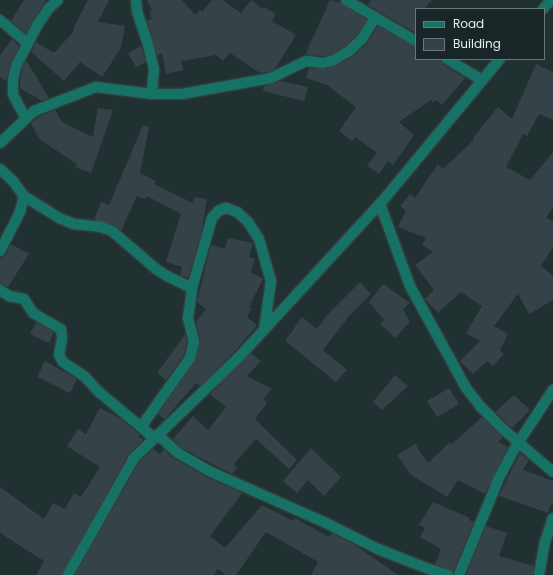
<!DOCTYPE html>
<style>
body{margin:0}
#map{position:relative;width:553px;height:575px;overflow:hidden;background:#213031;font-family:Poppins,sans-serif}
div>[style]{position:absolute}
.building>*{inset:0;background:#354348}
.roads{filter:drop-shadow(0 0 1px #3d4b4c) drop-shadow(0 0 1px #3d4b4c)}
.street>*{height:10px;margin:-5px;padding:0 5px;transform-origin:5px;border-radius:5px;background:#177266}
span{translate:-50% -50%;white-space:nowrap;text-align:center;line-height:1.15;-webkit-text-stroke:4px #182627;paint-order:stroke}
.legend{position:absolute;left:415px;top:8px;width:130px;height:52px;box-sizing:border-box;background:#182627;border:1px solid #6a7777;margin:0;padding:5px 7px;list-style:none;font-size:12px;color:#e6f0f0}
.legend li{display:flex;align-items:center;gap:8px;height:20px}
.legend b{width:20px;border:1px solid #6a7777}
</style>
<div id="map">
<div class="building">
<i style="clip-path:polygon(24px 0,46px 0,26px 33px,11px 21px)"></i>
<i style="clip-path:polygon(88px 0,109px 0,98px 22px,125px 26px,121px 48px,102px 77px,80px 62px,64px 81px,31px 52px,36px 42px,54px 53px,74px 31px,73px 29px)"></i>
<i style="clip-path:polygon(147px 0,182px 0,195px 15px,200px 10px,202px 12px,212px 0,223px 0,241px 13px,251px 0,263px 9px,264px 7px,276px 14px,272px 21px,296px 35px,275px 69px,269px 72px,260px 73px,230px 53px,223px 61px,216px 55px,181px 61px,183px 70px,166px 74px,162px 53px,157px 56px,147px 20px,152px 19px,149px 11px,152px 11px)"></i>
<i style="clip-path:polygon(330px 0,341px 3px,367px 20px,357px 35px,345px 46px,330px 55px,323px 56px,309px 55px,306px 53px)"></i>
<i style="clip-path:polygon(371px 0,432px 0,424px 9px,416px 9px,416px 33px,368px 5px)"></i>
<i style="clip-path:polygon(378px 26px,416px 47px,416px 59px,441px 59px,444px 65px,465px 78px,442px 105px,436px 100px,433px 102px,431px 100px,399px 122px,414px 135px,393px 165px,388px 161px,379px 174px,367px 166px,377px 153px,355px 137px,352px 141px,339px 131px,356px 107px,327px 85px,306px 78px,309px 68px,322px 69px,333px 67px,352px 57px,367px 44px)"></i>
<i style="clip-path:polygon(12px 39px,19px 47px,10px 64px,6px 81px,0 77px,0 55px)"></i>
<i style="clip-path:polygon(141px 46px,146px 62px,136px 67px,128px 53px)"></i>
<i style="clip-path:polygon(26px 60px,49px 98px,42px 101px,20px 88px,22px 68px)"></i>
<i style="clip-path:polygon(536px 64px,553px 72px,553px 120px,539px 114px,527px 136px,523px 134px,506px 167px,530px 180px,553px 152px,553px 207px,546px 218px,553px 221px,553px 247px,541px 266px,553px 276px,553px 300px,529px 314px,518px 294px,494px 326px,508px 334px,500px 350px,504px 354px,493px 366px,487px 361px,473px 374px,460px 361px,480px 341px,466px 333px,482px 306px,461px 292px,438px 313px,425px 299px,434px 290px,415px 265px,433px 252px,422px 245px,426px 238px,398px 227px,406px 211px,400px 206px,410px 194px,415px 198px,438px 164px,443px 169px,474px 140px,473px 138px,498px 107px,512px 119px)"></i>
<i style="clip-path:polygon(281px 81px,308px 87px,304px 101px,263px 91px,264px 86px)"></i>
<i style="clip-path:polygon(98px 108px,113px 110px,91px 173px,75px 167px,77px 164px,39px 139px,31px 123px,38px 117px,55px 110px,62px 122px,93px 137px)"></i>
<i style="clip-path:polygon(143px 125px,149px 127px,140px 173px,156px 181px,154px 184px,193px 203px,194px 197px,207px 199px,201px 233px,188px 278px,180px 275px,182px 267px,166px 262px,181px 214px,147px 196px,145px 199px,137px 196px,121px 231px,114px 225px,94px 220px,101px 202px,109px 205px)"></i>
<i style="clip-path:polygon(228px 238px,253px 243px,249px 257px,255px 259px,251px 272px,263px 279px,249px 307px,252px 308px,247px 317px,257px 325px,235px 351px,200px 386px,196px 383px,165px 419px,158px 414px,196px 359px,200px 340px,196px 322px,206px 309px,197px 302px,211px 245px,225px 249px)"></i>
<i style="clip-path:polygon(11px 244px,29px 254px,8px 287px,0 284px,0 260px,6px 254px)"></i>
<i style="clip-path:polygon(360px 282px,371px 294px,349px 316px,323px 350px,347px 370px,336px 382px,285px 341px,302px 317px,317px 329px,329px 313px)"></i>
<i style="clip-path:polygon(383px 284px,410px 303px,403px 309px,410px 322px,395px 338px,380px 324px,384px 320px,369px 302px)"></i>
<i style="clip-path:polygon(36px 322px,54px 332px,49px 343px,30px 334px)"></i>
<i style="clip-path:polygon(185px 334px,187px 341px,184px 355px,166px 380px,157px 373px)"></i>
<i style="clip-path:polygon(251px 353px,261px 361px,247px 376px,272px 389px,263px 399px,267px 403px,255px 419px,297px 460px,289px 469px,256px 439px,234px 464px,237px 468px,232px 474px,182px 448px,173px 439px,193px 416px,208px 430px,226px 407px,210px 394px)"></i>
<i style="clip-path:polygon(45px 361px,77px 379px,70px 393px,37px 377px)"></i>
<i style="clip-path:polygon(395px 375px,408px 386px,382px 410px,373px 402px)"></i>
<i style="clip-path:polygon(449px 388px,459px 404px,437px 417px,427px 401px)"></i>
<i style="clip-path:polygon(514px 395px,530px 410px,512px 428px,495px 412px)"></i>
<i style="clip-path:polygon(100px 408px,121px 419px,140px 435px,139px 437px,143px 440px,128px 455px,62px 575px,36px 575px,44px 561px,0 533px,0 487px,44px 519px,53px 503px,65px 509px,74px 493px,81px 497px,100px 467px,67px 446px,78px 429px,86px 434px)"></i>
<i style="clip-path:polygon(482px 417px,503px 437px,498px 442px,508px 447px,485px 494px,458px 480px,447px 497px,411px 475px,397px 455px,415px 444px,428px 463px,450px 442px,452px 444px)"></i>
<i style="clip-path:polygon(311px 448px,341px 477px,324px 496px,308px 480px,297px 493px,283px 481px)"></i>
<i style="clip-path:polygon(153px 449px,160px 454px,164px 449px,175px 459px,208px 478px,242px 493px,210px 536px,225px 548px,262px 505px,293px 521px,295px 518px,329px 537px,332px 533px,352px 543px,398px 575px,311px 575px,318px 562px,266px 532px,236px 575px,226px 575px,218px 569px,214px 575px,75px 575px,139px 462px)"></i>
<i style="clip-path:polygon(520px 453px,529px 460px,523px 470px,553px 481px,553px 505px,550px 505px,548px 513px,499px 496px)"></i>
<i style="clip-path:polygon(433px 502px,470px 518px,469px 520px,474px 522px,453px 572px,435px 564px,441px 549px,420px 537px,425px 528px,419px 525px)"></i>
<i style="clip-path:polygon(486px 526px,507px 533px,499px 556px,534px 566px,533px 575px,466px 575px)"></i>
</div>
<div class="roads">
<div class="street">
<i style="left:136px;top:0;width:11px;rotate:85deg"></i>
<i style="left:137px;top:11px;width:32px;rotate:72deg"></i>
<i style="left:147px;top:41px;width:29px;rotate:76deg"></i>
<i style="left:154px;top:69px;width:25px;rotate:95deg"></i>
<i style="left:346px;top:0;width:81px;rotate:30.4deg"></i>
<i style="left:543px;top:9px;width:12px;rotate:-48deg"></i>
<i style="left:0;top:20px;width:35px;rotate:40deg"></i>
<i style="left:447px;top:59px;width:41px;rotate:31deg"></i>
<i style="left:25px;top:117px;width:26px;rotate:-118deg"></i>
<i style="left:13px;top:94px;width:14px;rotate:-90deg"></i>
<i style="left:13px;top:80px;width:14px;rotate:-78deg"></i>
<i style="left:16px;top:66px;width:47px;rotate:-62.4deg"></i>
<i style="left:38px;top:24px;width:19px;rotate:-55deg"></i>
<i style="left:49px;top:8px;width:12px;rotate:-42deg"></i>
<i style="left:0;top:143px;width:47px;rotate:-43.3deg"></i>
<i style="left:34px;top:111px;width:66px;rotate:-21.2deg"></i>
<i style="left:96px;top:87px;width:56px;rotate:7.1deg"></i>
<i style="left:152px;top:94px;width:30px"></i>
<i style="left:182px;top:94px;width:90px;rotate:-10.2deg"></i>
<i style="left:271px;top:78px;width:39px;rotate:-26deg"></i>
<i style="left:306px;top:61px;width:17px;rotate:7deg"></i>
<i style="left:323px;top:63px;width:9px;rotate:-13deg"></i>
<i style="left:332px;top:61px;width:20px;rotate:-30deg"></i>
<i style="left:349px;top:51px;width:18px;rotate:-43deg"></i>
<i style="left:362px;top:39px;width:26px;rotate:-58deg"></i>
<i style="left:0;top:169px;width:18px;rotate:43deg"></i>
<i style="left:13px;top:181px;width:19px;rotate:54deg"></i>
<i style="left:24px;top:196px;width:16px;rotate:104deg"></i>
<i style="left:20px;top:212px;width:44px;rotate:117.1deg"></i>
<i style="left:24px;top:196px;width:41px;rotate:32.2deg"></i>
<i style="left:59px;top:218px;width:16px;rotate:22deg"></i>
<i style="left:74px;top:224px;width:27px;rotate:6deg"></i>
<i style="left:101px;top:227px;width:12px;rotate:20deg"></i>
<i style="left:112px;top:231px;width:58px;rotate:40.8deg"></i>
<i style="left:156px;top:269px;width:13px;rotate:32deg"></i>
<i style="left:167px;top:276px;width:28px;rotate:26deg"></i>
<i style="left:380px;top:204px;width:87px;rotate:69.9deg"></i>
<i style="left:410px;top:286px;width:116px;rotate:61.2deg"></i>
<i style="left:466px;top:388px;width:24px;rotate:52deg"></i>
<i style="left:481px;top:407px;width:33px;rotate:45deg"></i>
<i style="left:504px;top:430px;width:65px;rotate:40.6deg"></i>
<i style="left:0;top:290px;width:11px;rotate:34deg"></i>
<i style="left:9px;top:296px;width:15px;rotate:11deg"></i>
<i style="left:24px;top:299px;width:17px;rotate:57deg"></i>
<i style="left:33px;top:313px;width:32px;rotate:30deg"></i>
<i style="left:61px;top:329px;width:10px;rotate:84deg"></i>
<i style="left:62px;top:339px;width:16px;rotate:101deg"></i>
<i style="left:59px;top:355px;width:8px;rotate:60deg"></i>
<i style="left:63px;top:362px;width:25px;rotate:34deg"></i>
<i style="left:84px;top:376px;width:22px;rotate:47deg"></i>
<i style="left:99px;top:392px;width:72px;rotate:39.9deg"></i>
<i style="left:141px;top:427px;width:85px;rotate:-54.6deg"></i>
<i style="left:190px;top:358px;width:17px;rotate:-77deg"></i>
<i style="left:194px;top:341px;width:24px;rotate:-105deg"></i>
<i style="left:188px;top:318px;width:30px;rotate:-82deg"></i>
<i style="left:192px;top:288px;width:73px;rotate:-74.1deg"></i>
<i style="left:212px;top:218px;width:9px;rotate:-49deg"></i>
<i style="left:218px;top:211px;width:9px;rotate:-21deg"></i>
<i style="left:226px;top:208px;width:12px;rotate:20deg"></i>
<i style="left:237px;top:212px;width:15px;rotate:42deg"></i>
<i style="left:248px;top:222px;width:20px;rotate:57deg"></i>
<i style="left:259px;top:239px;width:44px;rotate:74.1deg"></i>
<i style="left:271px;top:281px;width:49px;rotate:98.1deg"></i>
<i style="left:158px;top:435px;width:27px;rotate:42deg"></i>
<i style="left:178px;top:453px;width:38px;rotate:30deg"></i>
<i style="left:211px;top:472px;width:124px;rotate:23.9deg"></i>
<i style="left:324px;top:522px;width:60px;rotate:26.6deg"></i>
<i style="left:378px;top:549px;width:52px;rotate:21.6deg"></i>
<i style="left:426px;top:568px;width:23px;rotate:18deg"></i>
<i style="left:68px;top:575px;width:134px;rotate:-60.6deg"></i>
<i style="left:134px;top:458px;width:147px;rotate:-43.9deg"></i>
<i style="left:240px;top:356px;width:207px;rotate:-47.4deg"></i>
<i style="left:380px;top:204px;width:188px;rotate:-50.4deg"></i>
<i style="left:459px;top:575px;width:105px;rotate:-67.6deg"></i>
<i style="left:499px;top:478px;width:40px;rotate:-62deg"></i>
<i style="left:518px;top:443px;width:64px;rotate:-56.6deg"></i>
<i style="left:539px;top:575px;width:34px;rotate:-80deg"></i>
<i style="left:545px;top:542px;width:25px;rotate:-72deg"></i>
</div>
</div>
<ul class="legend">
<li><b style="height:5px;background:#177266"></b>Road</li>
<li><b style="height:11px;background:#354348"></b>Building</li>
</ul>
</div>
